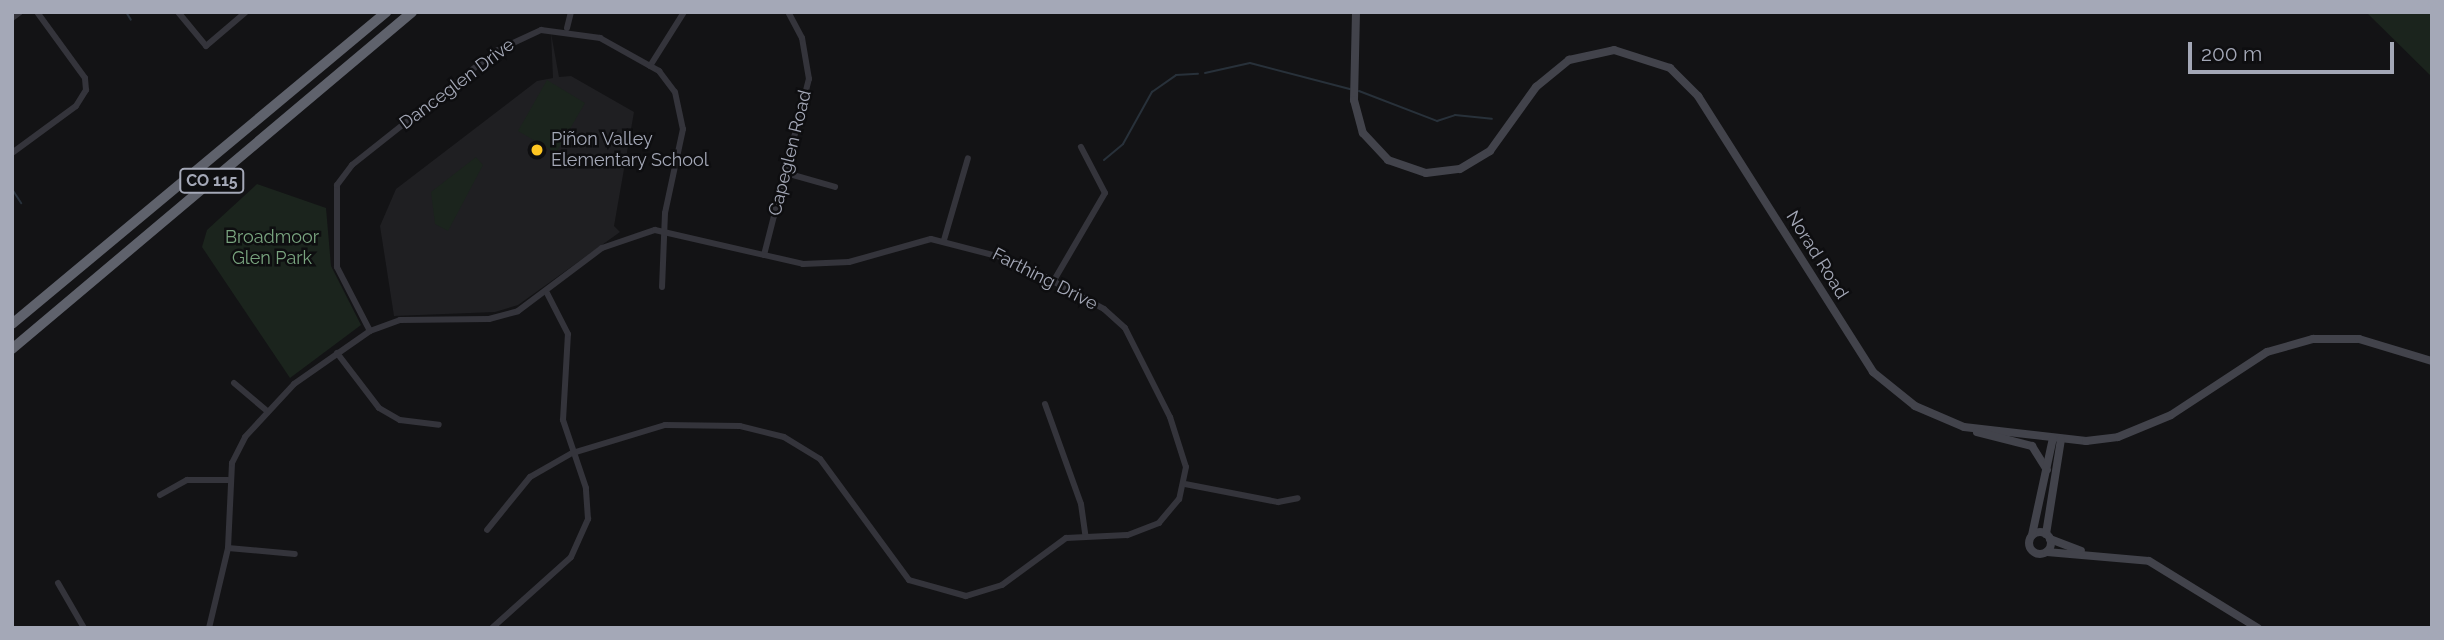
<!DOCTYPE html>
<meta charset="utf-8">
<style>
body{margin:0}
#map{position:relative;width:2444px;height:640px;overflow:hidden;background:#131315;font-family:Raleway,sans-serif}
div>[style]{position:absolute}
.built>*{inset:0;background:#1f1f22}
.green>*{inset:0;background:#1b241d}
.stream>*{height:2px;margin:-1px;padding:0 1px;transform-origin:1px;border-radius:1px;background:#28313a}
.street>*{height:6px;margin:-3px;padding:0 3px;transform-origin:3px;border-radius:3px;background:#34343b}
.secondary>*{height:8px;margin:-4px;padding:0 4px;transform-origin:4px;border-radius:4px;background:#42434b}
.secondary>.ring{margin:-4px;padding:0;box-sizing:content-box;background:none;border:8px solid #42434b;border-radius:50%}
.highway>*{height:10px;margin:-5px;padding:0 5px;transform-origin:5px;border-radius:5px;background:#5f626c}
.dots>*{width:19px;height:19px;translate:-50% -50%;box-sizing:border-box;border:4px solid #0e0e10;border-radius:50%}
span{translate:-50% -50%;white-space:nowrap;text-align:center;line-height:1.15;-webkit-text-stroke:5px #0e0e10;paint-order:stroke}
.shield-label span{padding:2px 5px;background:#0e0e10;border:2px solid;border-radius:5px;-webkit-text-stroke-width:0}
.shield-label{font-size:16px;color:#a4a8b7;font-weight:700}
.street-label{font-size:18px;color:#a4a8b7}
.poi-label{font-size:18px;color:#a4a8b7}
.left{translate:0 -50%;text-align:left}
.park-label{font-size:18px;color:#79a47f}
.frame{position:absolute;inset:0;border:14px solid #a4a8b7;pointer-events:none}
.scale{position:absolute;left:2188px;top:42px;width:206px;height:32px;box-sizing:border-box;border:4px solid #a4a8b7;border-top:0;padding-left:9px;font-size:21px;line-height:24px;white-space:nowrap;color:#a4a8b7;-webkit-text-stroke:5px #0e0e10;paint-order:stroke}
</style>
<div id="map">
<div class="built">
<i style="clip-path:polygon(551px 33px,559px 77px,571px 76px,634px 112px,614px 226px,620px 232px,518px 305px,495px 312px,394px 316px,380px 226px,396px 189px,537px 81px,553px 78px)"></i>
</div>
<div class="green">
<i style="clip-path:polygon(2366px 12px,2432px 12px,2432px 77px)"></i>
<i style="clip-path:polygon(547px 80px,585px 103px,556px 153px,518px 131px)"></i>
<i style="clip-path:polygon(476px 157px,483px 165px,448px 231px,435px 224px,431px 192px)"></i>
<i style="clip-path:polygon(257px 184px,326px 208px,331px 266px,361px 325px,290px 378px,202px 247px,207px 230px)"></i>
</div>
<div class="stream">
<i style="left:126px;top:12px;width:9px;rotate:58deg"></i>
<i style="left:1205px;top:73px;width:46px;rotate:-12.5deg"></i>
<i style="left:1250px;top:63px;width:103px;rotate:14.6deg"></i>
<i style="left:1359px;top:91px;width:84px;rotate:21deg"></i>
<i style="left:1437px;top:121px;width:19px;rotate:-18deg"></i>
<i style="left:1455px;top:115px;width:37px;rotate:6deg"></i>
<i style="left:1104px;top:160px;width:25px;rotate:-40deg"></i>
<i style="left:1123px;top:144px;width:60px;rotate:-60.9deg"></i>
<i style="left:1152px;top:92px;width:29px;rotate:-35deg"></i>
<i style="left:1176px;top:75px;width:22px;rotate:-3deg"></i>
<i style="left:12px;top:189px;width:17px;rotate:57deg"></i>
</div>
<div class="street">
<i style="left:178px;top:12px;width:44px;rotate:50.5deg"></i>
<i style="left:206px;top:46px;width:52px;rotate:-40.4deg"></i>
<i style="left:12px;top:18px;width:10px;rotate:-37deg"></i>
<i style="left:567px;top:28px;width:16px;rotate:-76deg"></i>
<i style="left:650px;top:66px;width:64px;rotate:-57.8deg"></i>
<i style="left:12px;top:153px;width:79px;rotate:-36.3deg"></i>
<i style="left:76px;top:106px;width:19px;rotate:-58deg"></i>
<i style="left:86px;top:90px;width:12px;rotate:-95deg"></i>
<i style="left:85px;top:78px;width:82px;rotate:-126deg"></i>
<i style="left:786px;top:173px;width:51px;rotate:15.9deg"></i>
<i style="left:944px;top:240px;width:85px;rotate:-73.7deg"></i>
<i style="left:764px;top:255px;width:182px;rotate:-75.7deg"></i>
<i style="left:809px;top:79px;width:42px;rotate:-99.7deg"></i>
<i style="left:802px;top:38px;width:30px;rotate:-118deg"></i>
<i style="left:1053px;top:282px;width:103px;rotate:-59.7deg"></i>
<i style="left:1105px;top:193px;width:52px;rotate:-117.6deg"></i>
<i style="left:370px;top:331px;width:72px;rotate:-117.3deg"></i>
<i style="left:337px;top:267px;width:82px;rotate:-90deg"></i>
<i style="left:337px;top:185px;width:25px;rotate:-53deg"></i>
<i style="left:352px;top:165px;width:184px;rotate:-38.4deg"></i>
<i style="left:496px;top:51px;width:50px;rotate:-25deg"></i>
<i style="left:541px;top:30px;width:60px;rotate:7.7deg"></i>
<i style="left:600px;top:38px;width:68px;rotate:29.2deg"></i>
<i style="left:659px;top:71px;width:26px;rotate:53deg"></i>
<i style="left:675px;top:92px;width:38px;rotate:78deg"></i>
<i style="left:683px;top:129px;width:86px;rotate:102.1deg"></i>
<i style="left:665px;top:213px;width:74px;rotate:92.3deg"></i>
<i style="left:337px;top:353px;width:69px;rotate:52.6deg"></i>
<i style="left:379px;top:408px;width:24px;rotate:30deg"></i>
<i style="left:400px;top:420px;width:39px;rotate:7deg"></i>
<i style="left:234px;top:383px;width:43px;rotate:40.3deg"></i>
<i style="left:1045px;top:404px;width:106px;rotate:70.2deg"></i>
<i style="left:1081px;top:504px;width:30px;rotate:82deg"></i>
<i style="left:1185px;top:484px;width:95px;rotate:11deg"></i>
<i style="left:1278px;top:502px;width:20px;rotate:-11deg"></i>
<i style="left:160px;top:495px;width:31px;rotate:-29deg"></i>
<i style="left:187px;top:480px;width:41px"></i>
<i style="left:228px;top:548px;width:67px;rotate:5.1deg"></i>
<i style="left:58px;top:583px;width:52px;rotate:60deg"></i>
<i style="left:209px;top:628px;width:82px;rotate:-76.6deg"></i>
<i style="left:228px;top:548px;width:85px;rotate:-87.3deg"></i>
<i style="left:232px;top:463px;width:29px;rotate:-63deg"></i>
<i style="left:245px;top:437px;width:72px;rotate:-47.2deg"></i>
<i style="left:294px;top:384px;width:93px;rotate:-34.9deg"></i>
<i style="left:370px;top:331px;width:32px;rotate:-20deg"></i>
<i style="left:400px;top:320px;width:89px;rotate:-0.6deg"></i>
<i style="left:489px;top:319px;width:30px;rotate:-15deg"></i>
<i style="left:518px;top:311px;width:105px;rotate:-36.9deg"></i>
<i style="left:602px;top:248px;width:56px;rotate:-18.8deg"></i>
<i style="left:655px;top:230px;width:152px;rotate:12.9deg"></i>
<i style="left:803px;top:264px;width:46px;rotate:-2.5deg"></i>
<i style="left:849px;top:262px;width:85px;rotate:-15.7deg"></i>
<i style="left:931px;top:239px;width:88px;rotate:14.5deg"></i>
<i style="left:1016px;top:261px;width:100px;rotate:28.6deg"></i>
<i style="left:1104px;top:309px;width:28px;rotate:42deg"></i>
<i style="left:1125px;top:328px;width:100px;rotate:63.2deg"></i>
<i style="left:1170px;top:417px;width:52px;rotate:72.3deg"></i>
<i style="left:1186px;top:467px;width:33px;rotate:102deg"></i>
<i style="left:1179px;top:499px;width:31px;rotate:130deg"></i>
<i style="left:1159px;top:523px;width:34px;rotate:159deg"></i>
<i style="left:1127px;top:535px;width:61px;rotate:177.2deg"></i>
<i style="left:1066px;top:538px;width:79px;rotate:143.7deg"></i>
<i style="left:1002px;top:585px;width:38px;rotate:163deg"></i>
<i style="left:966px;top:596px;width:59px;rotate:-164.3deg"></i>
<i style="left:909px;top:580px;width:150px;rotate:-126.3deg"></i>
<i style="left:820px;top:459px;width:42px;rotate:-148.6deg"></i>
<i style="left:784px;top:437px;width:45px;rotate:-166deg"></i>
<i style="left:740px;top:426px;width:75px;rotate:-179.2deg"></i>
<i style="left:665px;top:425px;width:97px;rotate:163.2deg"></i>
<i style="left:572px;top:453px;width:48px;rotate:150.3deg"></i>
<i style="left:530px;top:477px;width:68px;rotate:129.1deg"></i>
<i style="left:492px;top:628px;width:106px;rotate:-41.9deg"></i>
<i style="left:571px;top:557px;width:42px;rotate:-65.9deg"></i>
<i style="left:588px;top:519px;width:31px;rotate:-94deg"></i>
<i style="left:586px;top:488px;width:72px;rotate:-108.7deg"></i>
<i style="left:563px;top:420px;width:86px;rotate:-86.7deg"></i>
<i style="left:568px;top:334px;width:46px;rotate:-117.1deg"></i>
</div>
<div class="secondary">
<i style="left:1356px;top:12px;width:88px;rotate:91.3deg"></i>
<i style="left:1354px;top:100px;width:34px;rotate:75deg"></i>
<i style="left:1363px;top:133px;width:37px;rotate:47deg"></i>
<i style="left:1388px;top:160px;width:40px;rotate:18.9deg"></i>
<i style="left:1426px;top:173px;width:34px;rotate:-7deg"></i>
<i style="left:1460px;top:169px;width:35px;rotate:-31deg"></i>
<i style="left:1490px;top:151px;width:79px;rotate:-54.3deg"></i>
<i style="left:1536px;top:87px;width:43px;rotate:-39.3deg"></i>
<i style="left:1569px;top:60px;width:46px;rotate:-12.5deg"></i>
<i style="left:1614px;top:50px;width:59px;rotate:17.8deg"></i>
<i style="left:1670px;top:68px;width:40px;rotate:45deg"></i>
<i style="left:1698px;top:96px;width:327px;rotate:57.6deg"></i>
<i style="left:1873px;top:372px;width:54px;rotate:39deg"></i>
<i style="left:1915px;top:406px;width:53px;rotate:23.2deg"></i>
<i style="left:1964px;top:427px;width:123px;rotate:6.5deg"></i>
<i style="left:2086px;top:441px;width:32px;rotate:-7deg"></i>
<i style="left:2118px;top:437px;width:57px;rotate:-22.5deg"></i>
<i style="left:2171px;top:415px;width:115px;rotate:-33.3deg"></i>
<i style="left:2267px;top:352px;width:48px;rotate:-15.8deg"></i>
<i style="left:2313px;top:339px;width:46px"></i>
<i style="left:2359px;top:339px;width:76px;rotate:16.8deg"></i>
<i style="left:1977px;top:432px;width:57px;rotate:14.3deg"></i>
<i style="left:2032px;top:446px;width:28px;rotate:58deg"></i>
<i class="ring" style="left:2029px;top:532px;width:14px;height:14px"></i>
<i style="left:2046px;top:534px;width:96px;rotate:-81deg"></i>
<i style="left:2032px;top:535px;width:99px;rotate:-77.8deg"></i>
<i style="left:2050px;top:539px;width:33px;rotate:21deg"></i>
<i style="left:2047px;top:552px;width:102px;rotate:5deg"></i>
<i style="left:2149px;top:561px;width:128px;rotate:31.6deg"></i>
</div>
<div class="highway">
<i style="left:12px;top:324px;width:487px;rotate:-39.8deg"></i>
<i style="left:12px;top:349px;width:523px;rotate:-40.11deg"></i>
</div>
<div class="dots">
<i style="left:537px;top:150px;background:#ffc622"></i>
</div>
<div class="shield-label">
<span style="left:212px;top:181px">CO 115</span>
</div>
<div class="street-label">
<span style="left:457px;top:84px;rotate:-37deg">Danceglen Drive</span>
<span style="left:790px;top:153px;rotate:-76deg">Capeglen Road</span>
<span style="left:1817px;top:255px;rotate:58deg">Norad Road</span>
<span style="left:1045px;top:279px;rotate:27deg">Farthing Drive</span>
</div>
<div class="poi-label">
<span class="left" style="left:551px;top:150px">Piñon Valley<br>Elementary School</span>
</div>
<div class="park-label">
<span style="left:272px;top:248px">Broadmoor<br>Glen Park</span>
</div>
<div class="frame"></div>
<div class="scale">200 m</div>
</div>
